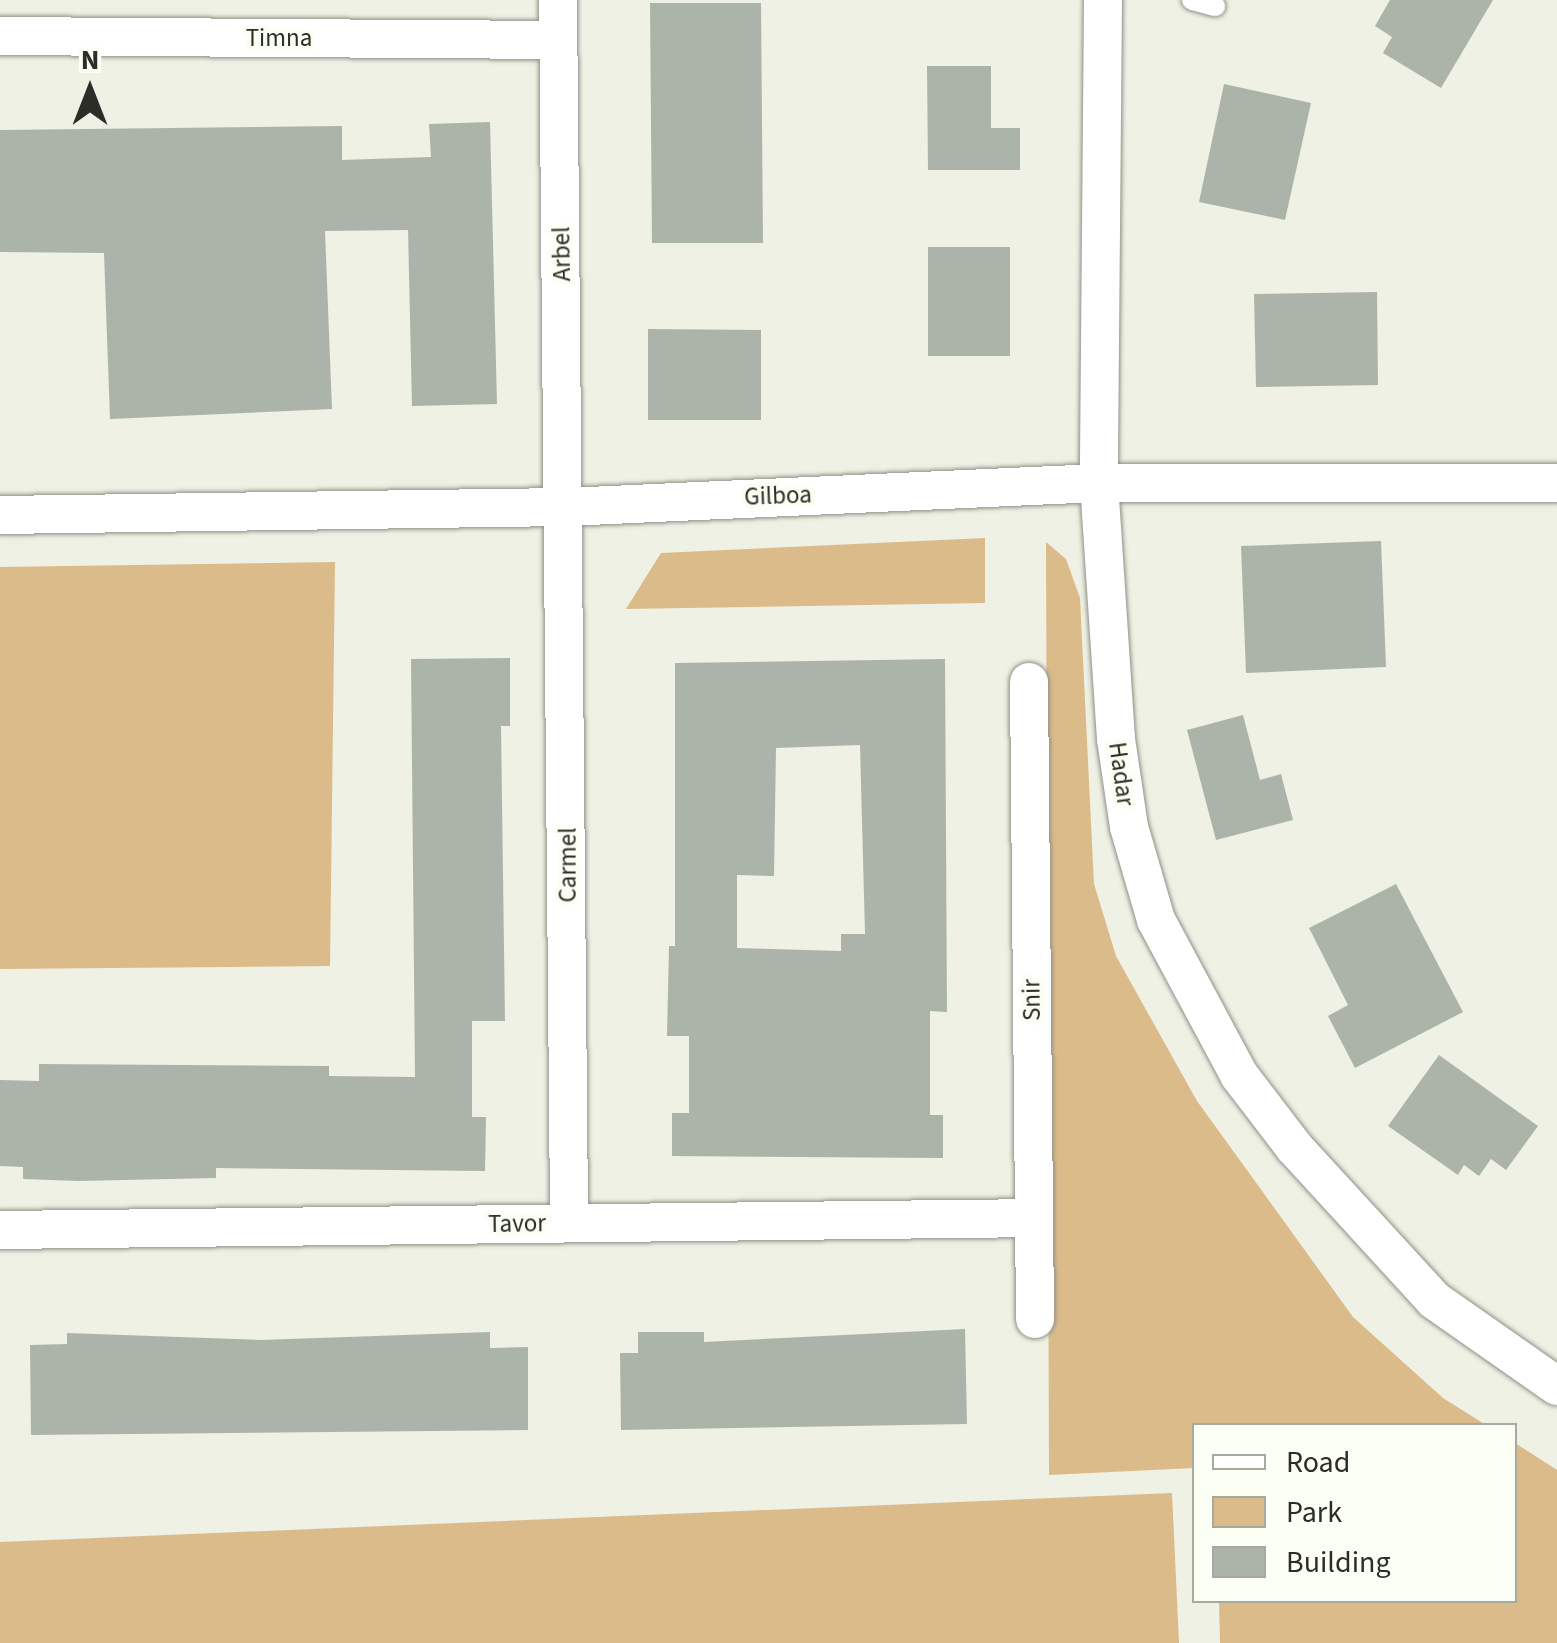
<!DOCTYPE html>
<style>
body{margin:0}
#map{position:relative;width:1557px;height:1643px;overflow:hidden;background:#eef1e4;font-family:"Source Sans 3",sans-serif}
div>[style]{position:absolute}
.green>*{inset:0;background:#dcbb8a}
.building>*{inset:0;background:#acb4a9}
.roads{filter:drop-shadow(0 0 2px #8f9186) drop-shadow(0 0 2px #8f9186)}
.service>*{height:20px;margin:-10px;padding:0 10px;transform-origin:10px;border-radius:10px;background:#fff}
.minor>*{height:38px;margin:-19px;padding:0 19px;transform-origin:19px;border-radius:19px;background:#fff}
span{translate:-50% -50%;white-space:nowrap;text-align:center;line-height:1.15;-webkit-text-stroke:9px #fbfef2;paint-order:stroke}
.street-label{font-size:25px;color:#2c2d29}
.legend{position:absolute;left:1192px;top:1423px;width:325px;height:180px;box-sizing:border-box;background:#fbfef2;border:2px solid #a8aaa2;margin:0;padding:12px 18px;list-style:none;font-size:30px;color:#2c2d29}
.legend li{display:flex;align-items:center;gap:20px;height:50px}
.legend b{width:50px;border:2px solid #a8aaa2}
.north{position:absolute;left:40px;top:40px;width:100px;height:100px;-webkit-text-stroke:8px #fbfef2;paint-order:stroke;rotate:0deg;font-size:28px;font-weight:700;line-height:40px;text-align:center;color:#2c2d29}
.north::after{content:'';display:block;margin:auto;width:35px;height:45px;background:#2c2d29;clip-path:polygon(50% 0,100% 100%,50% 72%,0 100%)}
</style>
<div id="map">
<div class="green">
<i style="clip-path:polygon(985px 538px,985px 603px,626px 609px,661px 553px)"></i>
<i style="clip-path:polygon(1046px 542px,1066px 559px,1080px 598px,1094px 884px,1116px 956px,1197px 1101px,1353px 1317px,1443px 1398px,1486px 1425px,1194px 1426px,1194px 1468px,1049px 1475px)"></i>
<i style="clip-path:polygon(335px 562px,330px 966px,0 969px,0 567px)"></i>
<i style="clip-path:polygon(1515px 1443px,1557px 1470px,1557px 1643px,1220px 1643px,1219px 1601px,1514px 1600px)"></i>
<i style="clip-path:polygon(1172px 1493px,1179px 1643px,0 1643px,0 1542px)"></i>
</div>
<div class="building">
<i style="clip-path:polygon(1390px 0,1493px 0,1441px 88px,1383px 53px,1392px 37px,1375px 26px)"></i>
<i style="clip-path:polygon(650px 3px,761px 3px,763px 243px,652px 243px)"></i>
<i style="clip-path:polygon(927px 66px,991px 66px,991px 128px,1020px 128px,1020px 170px,928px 170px)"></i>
<i style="clip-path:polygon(1224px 84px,1311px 103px,1285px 220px,1199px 202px)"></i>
<i style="clip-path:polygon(490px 122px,497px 404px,412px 406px,408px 230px,325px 231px,332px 409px,110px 419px,104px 253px,0 252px,0 130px,342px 126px,342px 160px,431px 157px,429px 124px)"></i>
<i style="clip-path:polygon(928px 247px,1010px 247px,1010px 356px,928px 356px)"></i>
<i style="clip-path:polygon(1377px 292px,1378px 385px,1256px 387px,1254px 294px)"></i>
<i style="clip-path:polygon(648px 329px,761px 330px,761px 420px,648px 420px)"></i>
<i style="clip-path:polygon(1381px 541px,1386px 667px,1246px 673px,1241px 546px)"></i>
<i style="clip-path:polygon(510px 658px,510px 726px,501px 726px,505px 1021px,472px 1021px,472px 1117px,486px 1117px,485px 1171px,216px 1168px,216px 1178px,78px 1181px,23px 1179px,23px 1167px,0 1166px,0 1080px,39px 1081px,39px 1064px,329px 1066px,329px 1076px,415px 1077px,411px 659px)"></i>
<i style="clip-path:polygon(evenodd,945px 659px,947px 1012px,930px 1011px,930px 1115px,943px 1115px,943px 1158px,672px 1156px,672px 1113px,689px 1113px,689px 1036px,667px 1036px,669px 946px,675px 946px,675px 663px,945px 659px,860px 745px,865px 934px,841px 934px,841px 951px,737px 948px,737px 875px,774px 876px,776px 748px,860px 745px)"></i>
<i style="clip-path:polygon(1243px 715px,1260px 780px,1281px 774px,1293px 820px,1216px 840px,1187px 730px)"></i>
<i style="clip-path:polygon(1396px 884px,1463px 1012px,1355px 1068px,1328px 1016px,1348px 1005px,1309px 928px)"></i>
<i style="clip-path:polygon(1439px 1055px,1538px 1126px,1506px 1170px,1491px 1159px,1479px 1176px,1464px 1165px,1458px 1175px,1388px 1126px)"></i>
<i style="clip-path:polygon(965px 1329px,967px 1424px,621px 1430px,620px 1353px,638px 1353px,638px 1332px,704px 1332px,704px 1342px)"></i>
<i style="clip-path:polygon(490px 1332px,490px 1348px,528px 1347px,528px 1430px,31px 1435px,30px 1345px,67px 1344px,67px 1333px,261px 1340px)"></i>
</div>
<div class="roads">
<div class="service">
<i style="left:1192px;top:0;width:24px;rotate:15deg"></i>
</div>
<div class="minor">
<i style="left:558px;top:0;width:1223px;rotate:89.48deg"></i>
<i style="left:1103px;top:0;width:483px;rotate:90.5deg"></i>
<i style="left:1099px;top:483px;width:257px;rotate:86.2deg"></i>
<i style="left:1116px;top:739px;width:89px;rotate:81.6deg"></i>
<i style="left:1129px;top:827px;width:97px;rotate:73.8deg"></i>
<i style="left:1156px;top:920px;width:176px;rotate:61.8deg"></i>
<i style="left:1239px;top:1075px;width:91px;rotate:52.6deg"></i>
<i style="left:1294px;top:1147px;width:207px;rotate:47.5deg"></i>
<i style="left:1434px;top:1300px;width:150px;rotate:35deg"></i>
<i style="left:0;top:36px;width:558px;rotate:0.41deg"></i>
<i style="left:0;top:515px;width:566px;rotate:-0.81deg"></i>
<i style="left:566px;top:507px;width:534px;rotate:-2.58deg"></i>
<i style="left:1099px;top:483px;width:458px"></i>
<i style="left:1029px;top:682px;width:637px;rotate:89.46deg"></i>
<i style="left:0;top:1230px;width:1034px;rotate:-0.66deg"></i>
</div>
</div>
<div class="street-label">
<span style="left:279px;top:38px">Timna</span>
<span style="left:562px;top:254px;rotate:-91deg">Arbel</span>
<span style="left:778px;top:496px;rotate:-2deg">Gilboa</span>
<span style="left:1121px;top:774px;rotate:82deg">Hadar</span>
<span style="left:568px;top:865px;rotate:-90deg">Carmel</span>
<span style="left:1032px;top:1000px;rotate:-91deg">Snir</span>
<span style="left:517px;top:1224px;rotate:-1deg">Tavor</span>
</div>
<ul class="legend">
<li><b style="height:12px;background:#fff"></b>Road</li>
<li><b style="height:28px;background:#dcbb8a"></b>Park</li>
<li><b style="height:28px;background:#acb4a9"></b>Building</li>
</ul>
<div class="north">N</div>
</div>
